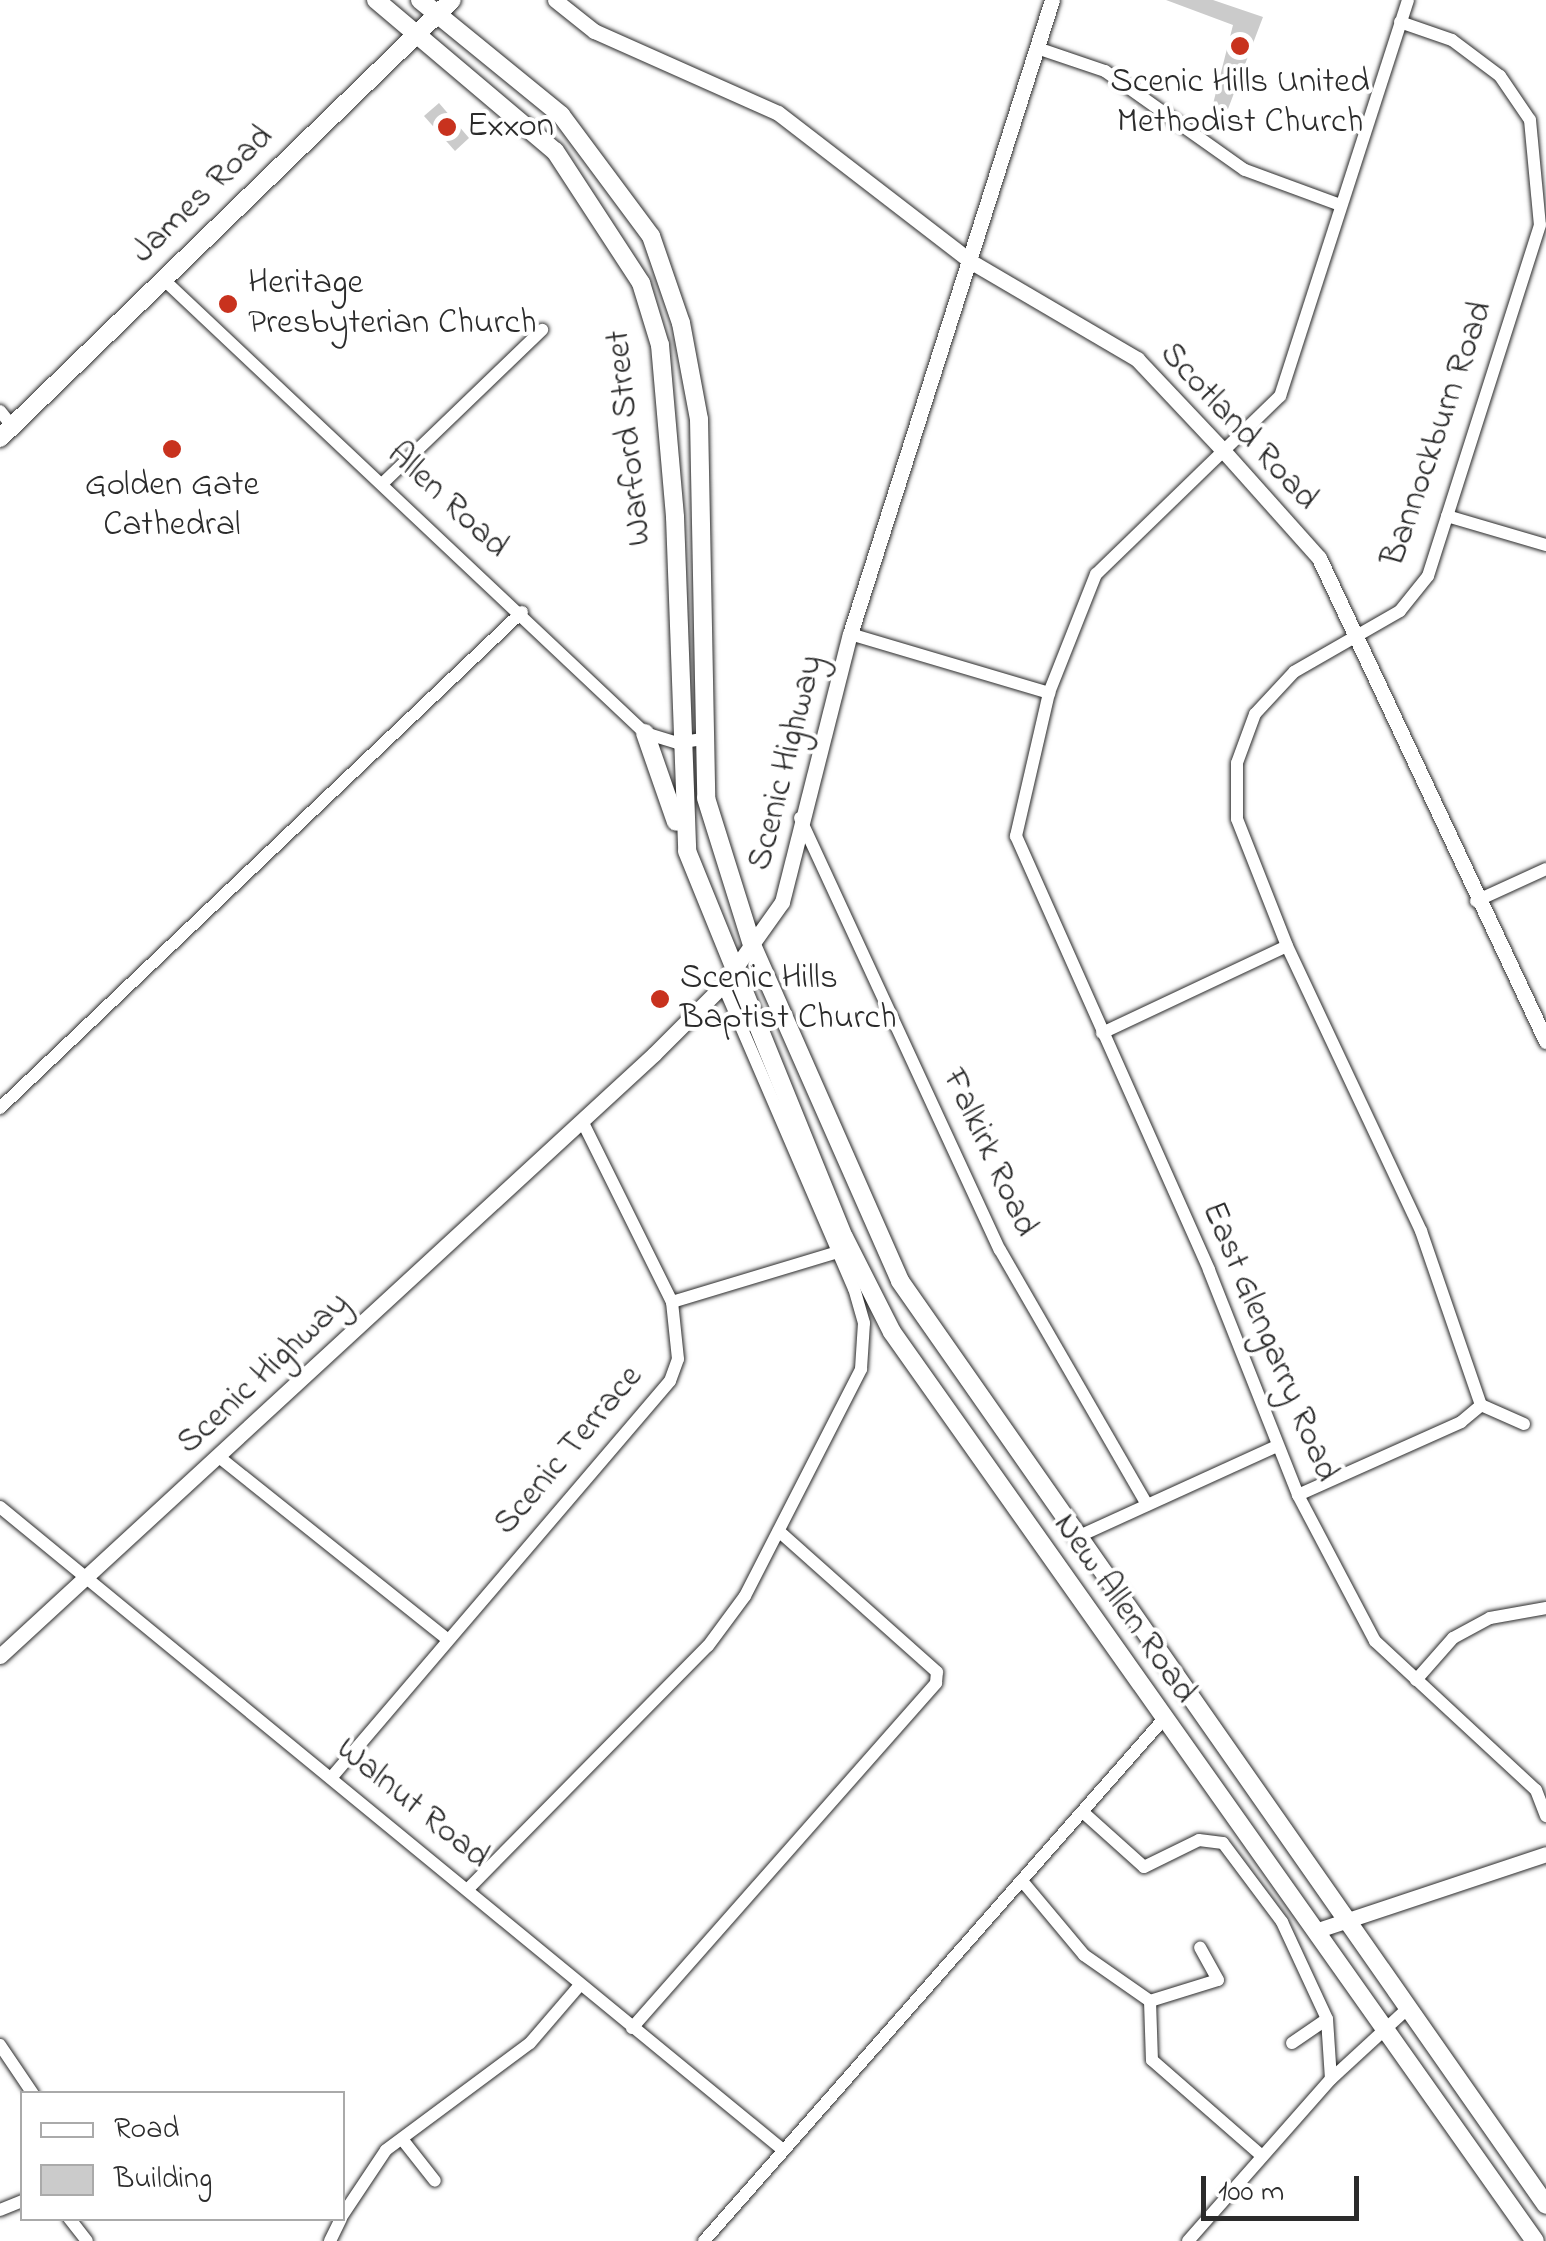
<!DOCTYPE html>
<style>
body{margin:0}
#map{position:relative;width:1546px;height:2241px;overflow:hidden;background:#fff;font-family:"Indie Flower",sans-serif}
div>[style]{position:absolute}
.building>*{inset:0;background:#cbcbcb}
.roads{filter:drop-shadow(0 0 2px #2b2b2b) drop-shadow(0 0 2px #2b2b2b)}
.minor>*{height:12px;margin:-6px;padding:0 6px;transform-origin:6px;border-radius:6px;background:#fff}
.tertiary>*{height:15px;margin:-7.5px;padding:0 7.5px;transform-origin:7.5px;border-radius:7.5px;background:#fff}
.secondary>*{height:18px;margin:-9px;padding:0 9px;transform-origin:9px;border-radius:9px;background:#fff}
.dots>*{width:28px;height:28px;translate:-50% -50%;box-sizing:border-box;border:5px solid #fff;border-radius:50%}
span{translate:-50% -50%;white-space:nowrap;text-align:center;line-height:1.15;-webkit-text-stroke:8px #fff;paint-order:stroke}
.poi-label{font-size:35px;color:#2b2b2b}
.left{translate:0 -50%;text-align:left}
.street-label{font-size:35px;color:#2b2b2b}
.legend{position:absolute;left:20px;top:2091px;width:325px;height:130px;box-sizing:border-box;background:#fff;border:2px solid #aaa;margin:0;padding:12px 18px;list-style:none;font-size:30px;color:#2b2b2b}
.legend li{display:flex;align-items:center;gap:20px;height:50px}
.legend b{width:50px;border:2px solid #aaa}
.scale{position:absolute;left:1201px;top:2176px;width:158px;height:45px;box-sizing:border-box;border:5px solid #2b2b2b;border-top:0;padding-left:12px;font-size:30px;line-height:35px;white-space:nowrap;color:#2b2b2b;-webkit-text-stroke:8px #fff;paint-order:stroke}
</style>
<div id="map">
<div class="building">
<i style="clip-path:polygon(1166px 0,1213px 0,1263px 17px,1228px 109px,1213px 104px,1233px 25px)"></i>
<i style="clip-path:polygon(439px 103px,469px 138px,455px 151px,424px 116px)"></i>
</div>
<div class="roads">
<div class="minor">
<i style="left:1408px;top:0;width:416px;rotate:107.9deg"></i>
<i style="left:1280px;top:396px;width:256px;rotate:135.9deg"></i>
<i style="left:1096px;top:574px;width:128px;rotate:111.6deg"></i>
<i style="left:1049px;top:693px;width:147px;rotate:103deg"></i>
<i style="left:1016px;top:836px;width:475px;rotate:66deg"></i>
<i style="left:1209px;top:1270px;width:242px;rotate:68.4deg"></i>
<i style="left:1298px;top:1495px;width:165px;rotate:62.2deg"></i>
<i style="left:1375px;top:1641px;width:219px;rotate:42.8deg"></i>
<i style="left:1536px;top:1790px;width:28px;rotate:69deg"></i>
<i style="left:1400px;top:22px;width:55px;rotate:19.1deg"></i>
<i style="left:1452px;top:40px;width:60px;rotate:36.9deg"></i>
<i style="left:1500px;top:76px;width:53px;rotate:55.7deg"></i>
<i style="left:1530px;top:120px;width:105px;rotate:84.6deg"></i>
<i style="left:1540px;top:225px;width:368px;rotate:107.7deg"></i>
<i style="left:1428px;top:576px;width:45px;rotate:128.7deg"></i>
<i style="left:1400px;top:611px;width:122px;rotate:150.1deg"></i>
<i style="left:1294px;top:672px;width:57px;rotate:132.9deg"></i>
<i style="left:1255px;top:714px;width:52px;rotate:110.2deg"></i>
<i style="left:1237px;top:763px;width:56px;rotate:90deg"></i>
<i style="left:1237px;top:819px;width:136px;rotate:68.5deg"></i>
<i style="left:1287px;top:946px;width:315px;rotate:64.8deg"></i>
<i style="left:1421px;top:1231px;width:184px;rotate:71deg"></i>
<i style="left:1037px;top:48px;width:72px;rotate:18.7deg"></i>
<i style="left:1105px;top:71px;width:171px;rotate:35.3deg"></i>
<i style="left:1245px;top:170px;width:101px;rotate:20.2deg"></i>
<i style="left:162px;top:278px;width:664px;rotate:43.29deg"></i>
<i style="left:645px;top:733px;width:34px;rotate:17deg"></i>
<i style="left:677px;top:743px;width:24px;rotate:-9deg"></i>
<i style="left:0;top:411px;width:19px;rotate:51deg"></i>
<i style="left:383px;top:483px;width:221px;rotate:-43.9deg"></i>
<i style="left:1447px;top:516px;width:103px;rotate:16.3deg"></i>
<i style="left:850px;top:634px;width:208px;rotate:16.5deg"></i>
<i style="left:800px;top:818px;width:476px;rotate:65.2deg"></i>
<i style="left:1000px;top:1250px;width:294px;rotate:60deg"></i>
<i style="left:1476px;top:901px;width:77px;rotate:-24.6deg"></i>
<i style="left:1102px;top:1033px;width:204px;rotate:-25.2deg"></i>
<i style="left:0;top:1108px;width:720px;rotate:-43.54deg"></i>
<i style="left:672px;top:1302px;width:169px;rotate:-16.8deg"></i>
<i style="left:219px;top:1457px;width:292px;rotate:38.6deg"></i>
<i style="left:1298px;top:1495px;width:179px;rotate:-24.1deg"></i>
<i style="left:1461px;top:1422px;width:26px;rotate:-40deg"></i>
<i style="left:1481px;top:1405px;width:47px;rotate:23.8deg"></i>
<i style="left:0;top:1507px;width:1013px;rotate:39.39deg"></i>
<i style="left:1075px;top:1538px;width:222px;rotate:-24.5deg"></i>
<i style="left:1416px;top:1680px;width:56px;rotate:-48.6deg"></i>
<i style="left:1453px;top:1638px;width:42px;rotate:-28.4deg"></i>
<i style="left:1490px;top:1618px;width:57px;rotate:-10.1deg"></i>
<i style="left:331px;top:1778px;width:522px;rotate:-49.51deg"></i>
<i style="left:670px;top:1381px;width:23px;rotate:-70deg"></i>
<i style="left:678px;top:1359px;width:57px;rotate:-96deg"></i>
<i style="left:672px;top:1302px;width:202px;rotate:-116.4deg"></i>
<i style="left:1085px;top:1814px;width:79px;rotate:41.9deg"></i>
<i style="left:1144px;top:1867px;width:61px;rotate:-26.1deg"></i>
<i style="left:1199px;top:1840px;width:24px;rotate:7deg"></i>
<i style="left:1223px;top:1843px;width:99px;rotate:53.2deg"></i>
<i style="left:1282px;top:1922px;width:107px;rotate:65.1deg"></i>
<i style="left:1327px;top:2019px;width:60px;rotate:86.2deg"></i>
<i style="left:1023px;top:1882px;width:95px;rotate:50.1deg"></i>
<i style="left:1084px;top:1955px;width:80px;rotate:34.9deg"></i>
<i style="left:469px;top:1888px;width:340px;rotate:-45.4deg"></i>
<i style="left:708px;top:1646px;width:62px;rotate:-53.5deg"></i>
<i style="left:745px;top:1596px;width:255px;rotate:-62.9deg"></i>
<i style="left:861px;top:1369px;width:46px;rotate:-86.3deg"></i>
<i style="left:864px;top:1323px;width:35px;rotate:-106deg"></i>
<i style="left:854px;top:1289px;width:331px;rotate:-113.3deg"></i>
<i style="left:1150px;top:2001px;width:59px;rotate:88.1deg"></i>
<i style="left:1152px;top:2060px;width:146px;rotate:41.1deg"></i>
<i style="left:1150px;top:2001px;width:71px;rotate:-17.2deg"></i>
<i style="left:1218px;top:1980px;width:37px;rotate:-119deg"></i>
<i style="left:632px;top:2028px;width:460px;rotate:-48.6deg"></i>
<i style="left:936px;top:1683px;width:11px;rotate:-85deg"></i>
<i style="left:937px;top:1672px;width:212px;rotate:-138.3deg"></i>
<i style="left:1292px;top:2043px;width:42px;rotate:-34.4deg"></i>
<i style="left:0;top:2045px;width:59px;rotate:56deg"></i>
<i style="left:402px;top:2139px;width:53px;rotate:51.8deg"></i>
<i style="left:0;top:2210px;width:24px;rotate:-22deg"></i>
<i style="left:342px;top:2216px;width:79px;rotate:-56.3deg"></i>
<i style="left:386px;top:2150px;width:179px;rotate:-36.6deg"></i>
<i style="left:530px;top:2043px;width:75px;rotate:-49.3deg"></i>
<i style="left:69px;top:2218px;width:29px;rotate:52deg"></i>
<i style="left:330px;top:2241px;width:25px;rotate:-64deg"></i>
<i style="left:704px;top:2241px;width:693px;rotate:-48.63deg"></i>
<i style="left:1188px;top:2241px;width:216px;rotate:-48.6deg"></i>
<i style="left:1331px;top:2079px;width:102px;rotate:-42.6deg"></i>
</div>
<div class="tertiary">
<i style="left:555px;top:0;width:50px;rotate:38.5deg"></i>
<i style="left:594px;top:31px;width:201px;rotate:24deg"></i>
<i style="left:778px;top:113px;width:242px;rotate:37.6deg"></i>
<i style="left:970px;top:261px;width:194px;rotate:30.4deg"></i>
<i style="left:1137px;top:359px;width:122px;rotate:46.7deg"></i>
<i style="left:1221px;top:448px;width:147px;rotate:48.3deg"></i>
<i style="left:1319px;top:558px;width:534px;rotate:64.83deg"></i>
<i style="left:0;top:1656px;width:889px;rotate:-42.63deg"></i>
<i style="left:654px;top:1054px;width:98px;rotate:-45deg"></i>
<i style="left:723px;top:985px;width:102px;rotate:-54.6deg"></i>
<i style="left:782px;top:902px;width:276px;rotate:-75.8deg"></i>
<i style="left:850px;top:634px;width:665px;rotate:-72.33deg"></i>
<i style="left:1315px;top:1931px;width:243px;rotate:-18.4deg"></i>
</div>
<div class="secondary">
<i style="left:376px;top:0;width:234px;rotate:40.2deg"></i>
<i style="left:555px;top:151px;width:158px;rotate:56.9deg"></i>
<i style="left:641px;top:283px;width:65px;rotate:73deg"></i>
<i style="left:660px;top:345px;width:173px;rotate:85deg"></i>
<i style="left:675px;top:517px;width:334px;rotate:87.9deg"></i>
<i style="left:687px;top:851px;width:417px;rotate:67.9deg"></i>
<i style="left:844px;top:1237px;width:106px;rotate:63.2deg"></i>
<i style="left:892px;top:1332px;width:1113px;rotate:54.73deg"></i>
<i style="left:420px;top:0;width:182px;rotate:39.2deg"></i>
<i style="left:561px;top:115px;width:151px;rotate:53.4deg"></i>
<i style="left:651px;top:236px;width:92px;rotate:71deg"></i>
<i style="left:681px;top:323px;width:98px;rotate:79.4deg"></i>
<i style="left:699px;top:419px;width:379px;rotate:88.9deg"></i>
<i style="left:706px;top:798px;width:154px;rotate:72.6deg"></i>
<i style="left:752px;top:945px;width:367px;rotate:66.2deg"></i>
<i style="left:900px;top:1281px;width:1127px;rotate:55.04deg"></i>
<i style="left:0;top:438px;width:629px;rotate:-44.1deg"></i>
<i style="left:645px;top:733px;width:94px;rotate:70.8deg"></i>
</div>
</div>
<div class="dots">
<i style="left:1240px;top:46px;background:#c8321e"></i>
<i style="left:447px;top:127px;background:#c8321e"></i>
<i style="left:228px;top:304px;background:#c8321e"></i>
<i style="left:172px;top:449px;background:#c8321e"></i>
<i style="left:660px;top:999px;background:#c8321e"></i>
</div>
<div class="poi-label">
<span style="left:1240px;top:103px">Scenic Hills United<br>Methodist Church</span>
<span class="left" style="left:467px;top:127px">Exxon</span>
<span class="left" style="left:248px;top:304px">Heritage<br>Presbyterian Church</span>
<span style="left:172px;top:506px">Golden Gate<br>Cathedral</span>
<span class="left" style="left:680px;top:999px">Scenic Hills<br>Baptist Church</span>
</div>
<div class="street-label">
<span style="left:203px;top:195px;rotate:-44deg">James Road</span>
<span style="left:1238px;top:427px;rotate:47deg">Scotland Road</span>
<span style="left:1438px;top:434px;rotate:-71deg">Bannockburn Road</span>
<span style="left:630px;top:438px;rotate:-96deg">Warford Street</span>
<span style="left:447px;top:501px;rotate:43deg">Allen Road</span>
<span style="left:787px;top:763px;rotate:-76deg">Scenic Highway</span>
<span style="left:989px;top:1153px;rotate:65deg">Falkirk Road</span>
<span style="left:1269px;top:1342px;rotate:67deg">East Glengarry Road</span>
<span style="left:264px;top:1374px;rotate:-43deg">Scenic Highway</span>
<span style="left:569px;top:1451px;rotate:-50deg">Scenic Terrace</span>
<span style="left:1124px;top:1609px;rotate:55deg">New Allen Road</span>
<span style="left:412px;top:1804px;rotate:39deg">Walnut Road</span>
</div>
<ul class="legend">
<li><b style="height:12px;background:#fff"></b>Road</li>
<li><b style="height:28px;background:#cbcbcb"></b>Building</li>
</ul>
<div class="scale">100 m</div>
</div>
